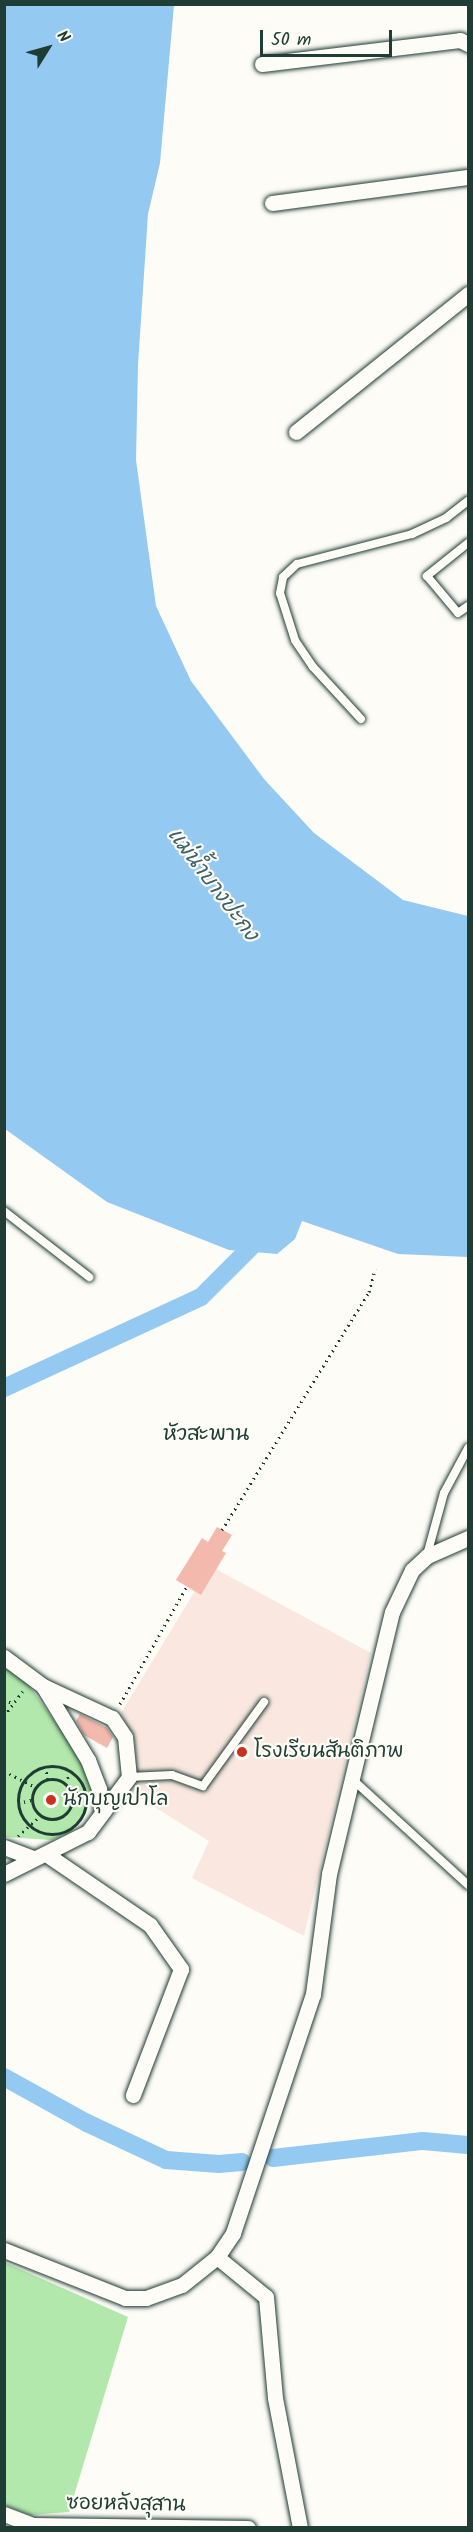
<!DOCTYPE html>
<meta charset="utf-8">
<style>
body{margin:0}
#map{position:relative;width:473px;height:2532px;overflow:hidden;background:#fdfcf7;font-family:Kalam,"Playpen Sans Thai",sans-serif}
div>[style]{position:absolute}
.built>*{inset:0;background:#fae8e0}
.green>*{inset:0;background:#b2e8ab}
.water>*{inset:0;background:#94caf2}
.canal>*{height:18px;margin:-9px;padding:0 9px;transform-origin:9px;border-radius:9px;background:#94caf2}
.building>*{inset:0;background:#f3b9ac}
.path>*{height:3px;margin-top:-1.5px;transform-origin:0;background:repeating-linear-gradient(90deg,#1f3d34 0 1.5px,transparent 0 6px)}
.path>.ring{margin:-1.5px;padding:0;box-sizing:content-box;background:none;border:3px solid #1f3d34;border-radius:50%}
.roads{filter:drop-shadow(0 0 2px #1f3d34) drop-shadow(0 0 2px #1f3d34)}
.lane>*{height:8px;margin:-4px;padding:0 4px;transform-origin:4px;border-radius:4px;background:#fdfcf7}
.street>*{height:15px;margin:-7.5px;padding:0 7.5px;transform-origin:7.5px;border-radius:7.5px;background:#fdfcf7}
.dots>*{width:16px;height:16px;translate:-50% -50%;box-sizing:border-box;border:3px solid #fdfcf7;border-radius:50%}
span{translate:-50% -50%;white-space:nowrap;text-align:center;line-height:1.15;-webkit-text-stroke:4.5px #fdfcf7;paint-order:stroke}
.poi-label{font-size:20px;color:#1f3d34}
.left{translate:0 -50%;text-align:left}
.street-label{font-size:20px;color:#1f3d34}
.water-label{font-size:21px;color:#3c6064;font-style:italic}
.neighbourhood-label{font-size:21px;color:#1f3d34}
.frame{position:absolute;inset:0;border:6px solid #1f3d34;pointer-events:none}
.north{position:absolute;left:18px;top:18px;width:60px;height:60px;-webkit-text-stroke:4px #fdfcf7;paint-order:stroke;rotate:53deg;font-size:16px;font-weight:700;line-height:24px;text-align:center;color:#1f3d34}
.north::after{content:'';display:block;margin:auto;width:21px;height:27px;background:#1f3d34;clip-path:polygon(50% 0,100% 100%,50% 72%,0 100%)}
.scale{position:absolute;left:260px;top:30px;width:132px;height:27px;box-sizing:border-box;border:3px solid #1f3d34;border-top:0;padding-left:8px;font-size:18px;line-height:21px;white-space:nowrap;color:#1f3d34;-webkit-text-stroke:4px #fdfcf7;paint-order:stroke}
</style>
<div id="map">
<div class="built">
<i style="clip-path:polygon(210px 1566px,371px 1653px,304px 1936px,192px 1878px,209px 1841px,129px 1791px,136px 1764px,135px 1741px,121px 1713px)"></i>
</div>
<div class="green">
<i style="clip-path:polygon(4px 1665px,28px 1684px,80px 1757px,91px 1789px,86px 1813px,71px 1832px,52px 1840px,5px 1837px)"></i>
<i style="clip-path:polygon(4px 2262px,128px 2317px,69px 2512px,30px 2515px,5px 2505px)"></i>
</div>
<div class="water">
<i style="clip-path:polygon(4px 5px,174px 5px,160px 163px,148px 214px,138px 365px,136px 460px,156px 606px,191px 681px,264px 779px,314px 833px,403px 900px,468px 916px,468px 1257px,398px 1254px,302px 1221px,295px 1239px,277px 1254px,229px 1250px,107px 1202px,5px 1129px)"></i>
</div>
<div class="canal">
<i style="left:4px;top:1388px;width:217px;rotate:-24.8deg"></i>
<i style="left:201px;top:1297px;width:88px;rotate:-45deg"></i>
<i style="left:4px;top:2077px;width:95px;rotate:29deg"></i>
<i style="left:87px;top:2123px;width:87px;rotate:25.1deg"></i>
<i style="left:166px;top:2160px;width:53px;rotate:4.3deg"></i>
<i style="left:219px;top:2164px;width:23px;rotate:-5deg"></i>
<i style="left:273px;top:2158px;width:151px;rotate:-6.5deg"></i>
<i style="left:423px;top:2141px;width:45px;rotate:5.1deg"></i>
</div>
<div class="building">
<i style="clip-path:polygon(217px 1527px,232px 1535px,222px 1551px,226px 1553px,201px 1595px,176px 1580px,202px 1538px,208px 1542px)"></i>
<i style="clip-path:polygon(80px 1714px,107px 1728px,113px 1737px,107px 1748px,84px 1735px,76px 1721px)"></i>
</div>
<div class="path">
<i style="left:222px;top:1530px;width:280px;rotate:-58.3deg"></i>
<i style="left:369px;top:1292px;width:24px;rotate:-75deg"></i>
<i style="left:4px;top:1698px;width:11px;rotate:34deg"></i>
<i style="left:120px;top:1704px;width:136px;rotate:-60.4deg"></i>
<i style="left:4px;top:1716px;width:31px;rotate:-53deg"></i>
<i style="left:45px;top:1766px;width:13px;rotate:77deg"></i>
<i class="ring" style="left:18px;top:1766px;width:65px;height:65px"></i>
<i style="left:4px;top:1771px;width:36px;rotate:27deg"></i>
<i class="ring" style="left:32px;top:1779px;width:37px;height:37px"></i>
<i style="left:64px;top:1783px;width:14px;rotate:-54deg"></i>
<i style="left:71px;top:1793px;width:13px;rotate:-9deg"></i>
<i style="left:18px;top:1803px;width:14px;rotate:-12deg"></i>
<i style="left:18px;top:1836px;width:31px;rotate:-42deg"></i>
</div>
<div class="roads">
<div class="lane">
<i style="left:468px;top:543px;width:53px;rotate:141.2deg"></i>
<i style="left:427px;top:576px;width:48px;rotate:50deg"></i>
<i style="left:458px;top:613px;width:12px;rotate:-35deg"></i>
<i style="left:361px;top:719px;width:71px;rotate:-132.7deg"></i>
<i style="left:313px;top:667px;width:32px;rotate:-124deg"></i>
<i style="left:295px;top:640px;width:49px;rotate:-107.7deg"></i>
<i style="left:280px;top:593px;width:16px;rotate:-79deg"></i>
<i style="left:283px;top:577px;width:19px;rotate:-43deg"></i>
<i style="left:297px;top:564px;width:119px;rotate:-14.6deg"></i>
<i style="left:412px;top:534px;width:38px;rotate:-25deg"></i>
<i style="left:446px;top:518px;width:28px;rotate:-38deg"></i>
<i style="left:4px;top:1211px;width:108px;rotate:37.8deg"></i>
<i style="left:427px;top:1555px;width:64px;rotate:-74.7deg"></i>
<i style="left:444px;top:1493px;width:51px;rotate:-61.9deg"></i>
<i style="left:129px;top:1777px;width:43px;rotate:-2.7deg"></i>
<i style="left:172px;top:1775px;width:33px;rotate:20deg"></i>
<i style="left:203px;top:1786px;width:104px;rotate:-54deg"></i>
<i style="left:352px;top:1779px;width:157px;rotate:42.4deg"></i>
</div>
<div class="street">
<i style="left:262px;top:64px;width:199px;rotate:-6.9deg"></i>
<i style="left:460px;top:40px;width:9px;rotate:27deg"></i>
<i style="left:272px;top:203px;width:197px;rotate:-7.6deg"></i>
<i style="left:296px;top:432px;width:221px;rotate:-38.7deg"></i>
<i style="left:4px;top:1657px;width:49px;rotate:36.6deg"></i>
<i style="left:43px;top:1686px;width:87px;rotate:58.7deg"></i>
<i style="left:88px;top:1760px;width:31px;rotate:69deg"></i>
<i style="left:99px;top:1789px;width:23px;rotate:83deg"></i>
<i style="left:4px;top:1847px;width:31px;rotate:21deg"></i>
<i style="left:46px;top:1854px;width:126px;rotate:34.3deg"></i>
<i style="left:150px;top:1925px;width:54px;rotate:54.8deg"></i>
<i style="left:181px;top:1969px;width:135px;rotate:110.9deg"></i>
<i style="left:4px;top:1874px;width:94px;rotate:-26.6deg"></i>
<i style="left:88px;top:1832px;width:69px;rotate:-53.3deg"></i>
<i style="left:129px;top:1777px;width:40px;rotate:-95.7deg"></i>
<i style="left:125px;top:1737px;width:23px;rotate:-124deg"></i>
<i style="left:112px;top:1718px;width:76px;rotate:-155.1deg"></i>
<i style="left:4px;top:2250px;width:130px;rotate:21.6deg"></i>
<i style="left:125px;top:2298px;width:21px"></i>
<i style="left:146px;top:2298px;width:38px;rotate:-20deg"></i>
<i style="left:182px;top:2285px;width:45px;rotate:-38.7deg"></i>
<i style="left:217px;top:2257px;width:29px;rotate:-56deg"></i>
<i style="left:233px;top:2233px;width:252px;rotate:-71.5deg"></i>
<i style="left:313px;top:1994px;width:121px;rotate:-82.4deg"></i>
<i style="left:329px;top:1874px;width:269px;rotate:-76.5deg"></i>
<i style="left:392px;top:1612px;width:47px;rotate:-64.5deg"></i>
<i style="left:412px;top:1570px;width:21px;rotate:-43deg"></i>
<i style="left:427px;top:1556px;width:45px;rotate:-23.7deg"></i>
<i style="left:217px;top:2257px;width:63px;rotate:39.2deg"></i>
<i style="left:266px;top:2297px;width:101px;rotate:84.9deg"></i>
<i style="left:275px;top:2398px;width:132px;rotate:79.1deg"></i>
<i style="left:4px;top:2514px;width:31px;rotate:21deg"></i>
<i style="left:33px;top:2525px;width:215px;rotate:0.8deg"></i>
</div>
</div>
<div class="dots">
<i style="left:242px;top:1752px;background:#c8321e"></i>
<i style="left:51px;top:1800px;background:#c8321e"></i>
</div>
<div class="poi-label">
<span class="left" style="left:254px;top:1752px">โรงเรียนสันติภาพ</span>
<span class="left" style="left:63px;top:1800px">นักบุญเปาโล</span>
</div>
<div class="street-label">
<span style="left:126px;top:2505px;rotate:1deg">ซอยหลังสุสาน</span>
</div>
<div class="water-label">
<span style="left:212px;top:885px;rotate:53deg">แม่น้ำบางปะกง</span>
</div>
<div class="neighbourhood-label">
<span style="left:206px;top:1435px">หัวสะพาน</span>
</div>
<div class="frame"></div>
<div class="north">N</div>
<div class="scale">50 m</div>
</div>
